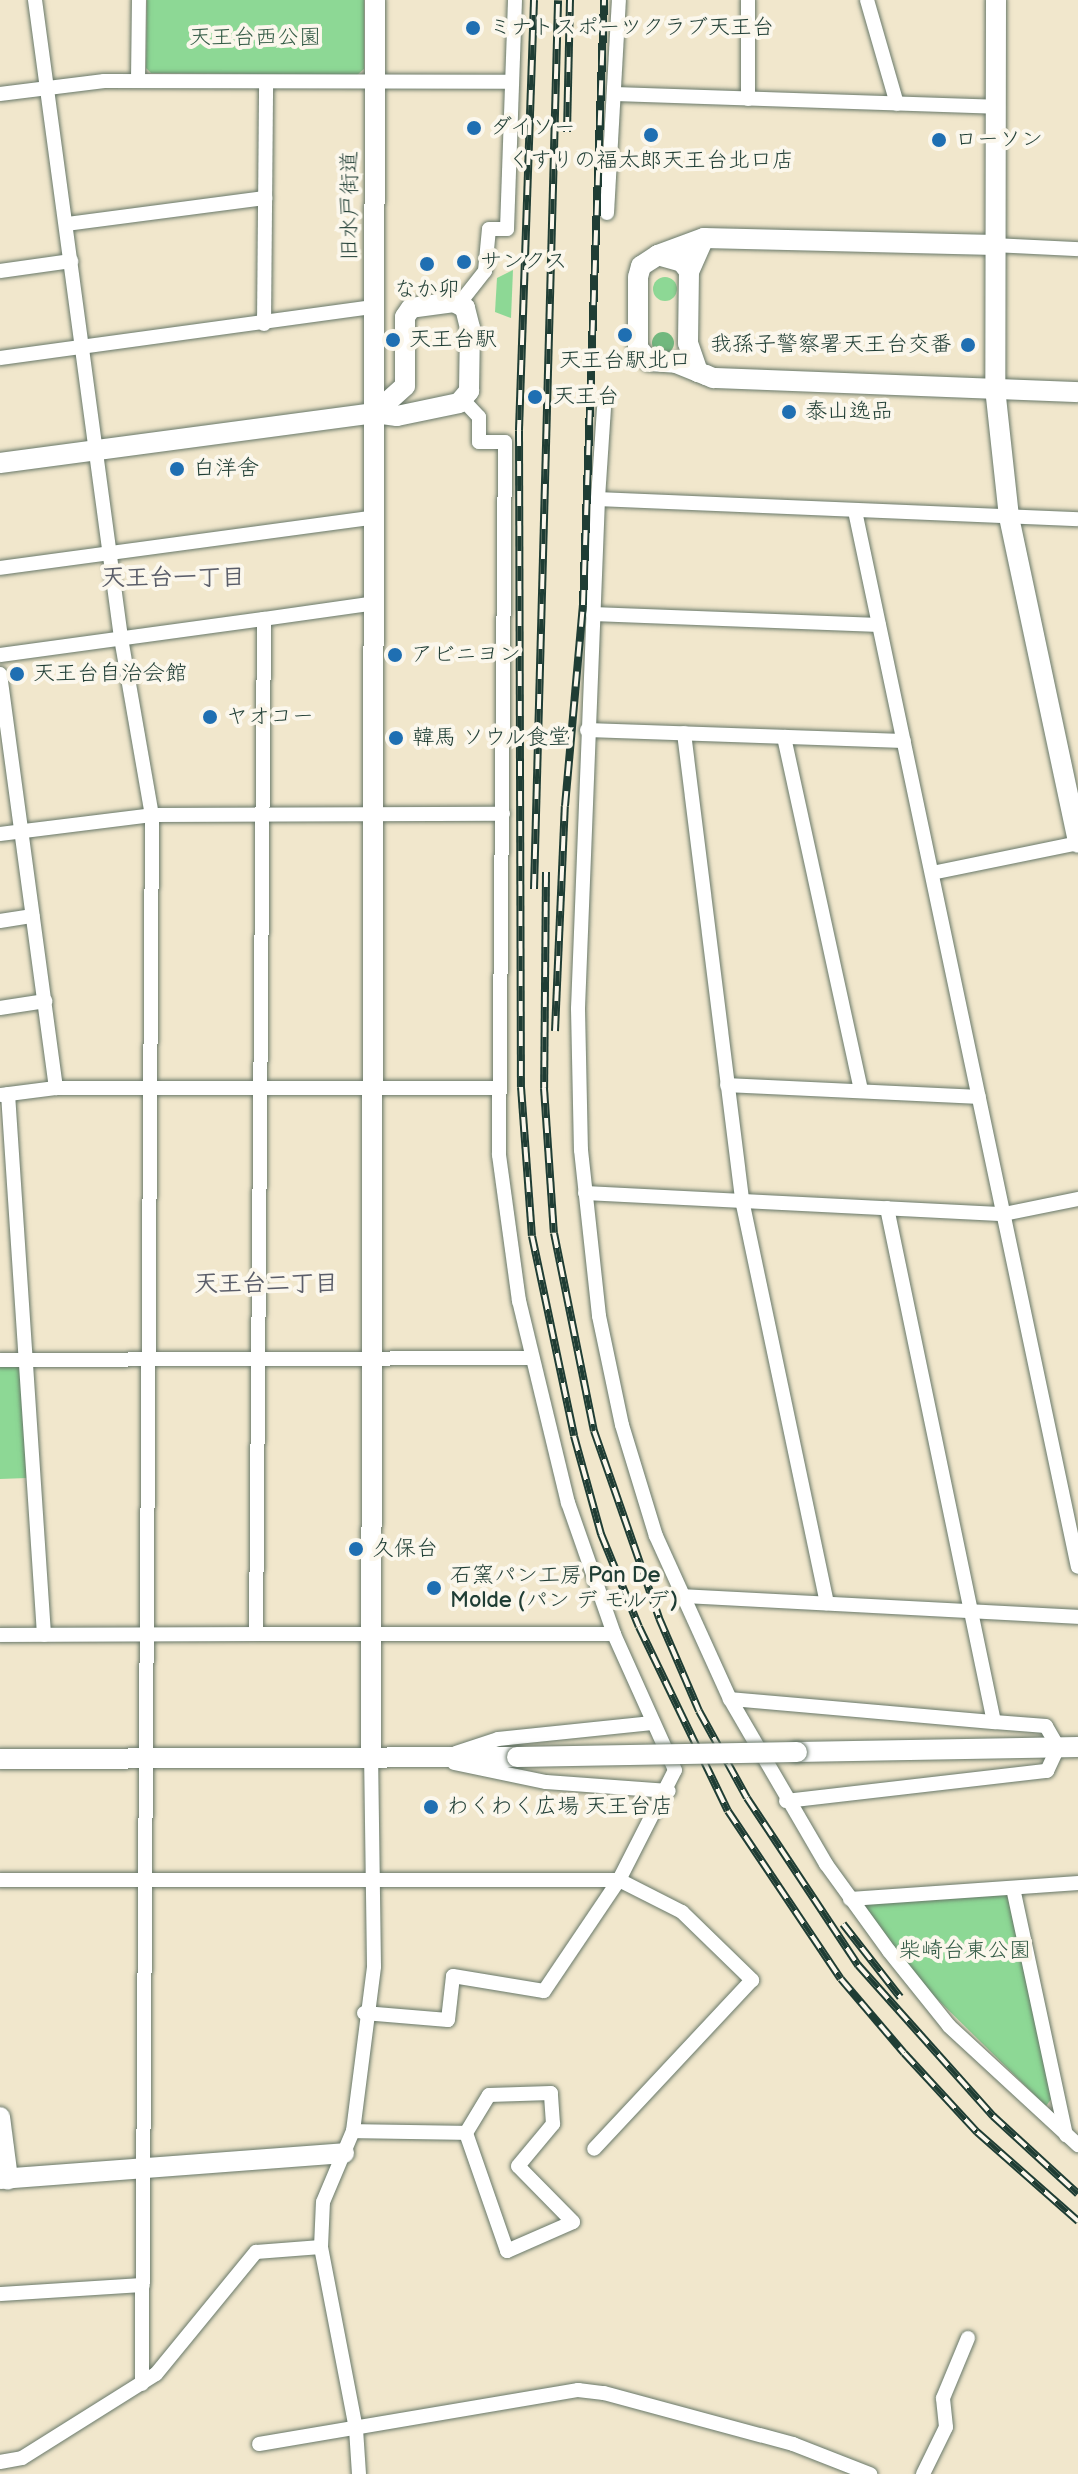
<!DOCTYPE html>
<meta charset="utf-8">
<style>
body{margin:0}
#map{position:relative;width:1078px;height:2474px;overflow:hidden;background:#f1e7cc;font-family:"Balsamiq Sans","Klee One",sans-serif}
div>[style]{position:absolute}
.green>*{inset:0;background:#8dd895}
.round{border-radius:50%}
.forest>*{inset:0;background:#72b87e}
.roads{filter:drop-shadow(0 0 2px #687869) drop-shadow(0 0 2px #687869)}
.street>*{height:14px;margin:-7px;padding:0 7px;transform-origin:7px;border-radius:7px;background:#fff}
.secondary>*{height:20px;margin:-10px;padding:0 10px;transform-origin:10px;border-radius:10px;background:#fff}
.rail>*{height:8px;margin-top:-4px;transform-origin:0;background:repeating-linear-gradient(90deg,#fbf7ec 0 15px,#1f3d34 0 30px);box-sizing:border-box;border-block:2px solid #1f3d34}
.bridges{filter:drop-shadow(0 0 2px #687869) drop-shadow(0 0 2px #687869)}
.secondary-bridge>*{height:20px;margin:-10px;padding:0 10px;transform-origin:10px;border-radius:10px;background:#fff}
.dots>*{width:22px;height:22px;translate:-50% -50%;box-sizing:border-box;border:4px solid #fbf7ec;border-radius:50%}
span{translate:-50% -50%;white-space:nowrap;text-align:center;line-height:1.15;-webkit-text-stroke:8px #fbf7ec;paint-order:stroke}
.poi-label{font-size:22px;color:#1f3d34}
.left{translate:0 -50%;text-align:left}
.right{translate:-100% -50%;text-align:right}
.park-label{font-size:22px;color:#355c47}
.street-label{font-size:22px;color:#1f3d34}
.neighbourhood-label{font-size:24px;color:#5a5d69;font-weight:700}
</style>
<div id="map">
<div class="green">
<i style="clip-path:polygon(147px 0,364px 0,364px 69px,357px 75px,151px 73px,146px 68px)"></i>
<i style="clip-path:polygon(513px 270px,511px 318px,495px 312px,497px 278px)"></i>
<i class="round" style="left:653px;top:277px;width:24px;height:24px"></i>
<i style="clip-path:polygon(0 1367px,21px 1367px,27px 1478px,0 1479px)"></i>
<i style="clip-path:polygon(1007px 1894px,1052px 2098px,1046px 2106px,928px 1990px,862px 1904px)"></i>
</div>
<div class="forest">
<i class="round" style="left:652px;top:332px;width:22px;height:22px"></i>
</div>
<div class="roads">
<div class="street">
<i style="left:35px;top:0;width:644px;rotate:82.32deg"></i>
<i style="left:121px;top:638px;width:180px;rotate:80.1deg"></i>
<i style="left:152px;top:815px;width:1569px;rotate:90.37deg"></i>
<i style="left:867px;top:0;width:108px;rotate:73.9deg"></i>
<i style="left:138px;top:80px;width:80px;rotate:-89.3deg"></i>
<i style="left:0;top:94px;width:105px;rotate:-7.1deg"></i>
<i style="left:104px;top:81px;width:407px;rotate:0.1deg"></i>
<i style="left:614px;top:94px;width:382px;rotate:1.9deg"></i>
<i style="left:748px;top:99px;width:99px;rotate:-90deg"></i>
<i style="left:607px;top:213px;width:213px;rotate:-86.8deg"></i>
<i style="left:67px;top:224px;width:200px;rotate:-7.5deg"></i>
<i style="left:995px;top:245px;width:83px;rotate:2.8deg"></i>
<i style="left:0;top:271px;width:72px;rotate:-8deg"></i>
<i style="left:459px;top:304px;width:42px;rotate:-51.8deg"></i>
<i style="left:485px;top:271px;width:42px;rotate:-84.6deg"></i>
<i style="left:489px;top:229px;width:18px"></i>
<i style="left:507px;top:229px;width:229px;rotate:-88deg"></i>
<i style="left:264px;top:324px;width:242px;rotate:-89.5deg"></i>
<i style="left:0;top:358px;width:377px;rotate:-7.8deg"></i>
<i style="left:604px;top:408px;width:91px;rotate:93.8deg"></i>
<i style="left:598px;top:499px;width:480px;rotate:2.4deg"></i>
<i style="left:598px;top:499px;width:510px;rotate:92.25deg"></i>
<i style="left:578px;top:1009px;width:141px;rotate:88.8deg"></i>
<i style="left:581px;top:1150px;width:167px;rotate:83.8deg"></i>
<i style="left:599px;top:1316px;width:111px;rotate:78.1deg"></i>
<i style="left:622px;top:1425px;width:116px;rotate:73deg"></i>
<i style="left:656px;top:1536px;width:179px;rotate:65.6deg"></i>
<i style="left:730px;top:1699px;width:265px;rotate:5deg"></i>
<i style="left:994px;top:1722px;width:525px;rotate:-101.76deg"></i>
<i style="left:855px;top:511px;width:1079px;rotate:78.08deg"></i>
<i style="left:0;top:568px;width:379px;rotate:-7.7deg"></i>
<i style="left:376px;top:603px;width:113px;rotate:171.9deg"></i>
<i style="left:264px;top:619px;width:1015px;rotate:90.45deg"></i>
<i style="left:256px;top:1634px;width:358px"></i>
<i style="left:593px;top:614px;width:286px;rotate:2.2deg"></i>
<i style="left:0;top:655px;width:266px;rotate:-7.8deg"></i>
<i style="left:0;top:674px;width:418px;rotate:82.3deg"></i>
<i style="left:587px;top:730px;width:317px;rotate:2deg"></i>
<i style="left:684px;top:733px;width:471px;rotate:82.9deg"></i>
<i style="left:742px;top:1200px;width:412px;rotate:78.1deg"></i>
<i style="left:784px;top:737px;width:362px;rotate:77.7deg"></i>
<i style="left:0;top:834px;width:153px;rotate:-7.1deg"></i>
<i style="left:152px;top:815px;width:351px;rotate:-0.2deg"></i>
<i style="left:932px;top:873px;width:149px;rotate:-11.6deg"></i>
<i style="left:0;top:921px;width:33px;rotate:-9deg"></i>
<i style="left:0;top:1008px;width:46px;rotate:-8.8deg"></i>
<i style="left:727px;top:1085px;width:252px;rotate:2.7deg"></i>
<i style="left:8px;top:1094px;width:542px;rotate:86.19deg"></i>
<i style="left:1px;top:1095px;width:55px;rotate:-7.3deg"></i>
<i style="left:56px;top:1088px;width:444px"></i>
<i style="left:585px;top:1193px;width:420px;rotate:2.9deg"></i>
<i style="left:1004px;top:1214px;width:76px;rotate:-11.5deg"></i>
<i style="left:0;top:1360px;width:532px;rotate:-0.22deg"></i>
<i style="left:682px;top:1596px;width:397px;rotate:3deg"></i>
<i style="left:0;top:1635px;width:256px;rotate:-0.2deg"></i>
<i style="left:730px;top:1699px;width:191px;rotate:59.8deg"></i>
<i style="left:826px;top:1864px;width:107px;rotate:54.1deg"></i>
<i style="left:889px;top:1951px;width:96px;rotate:51.3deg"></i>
<i style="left:949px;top:2026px;width:176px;rotate:42.7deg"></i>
<i style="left:456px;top:1753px;width:44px;rotate:-18.4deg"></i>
<i style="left:498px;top:1739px;width:155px;rotate:-5.9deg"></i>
<i style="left:454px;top:1763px;width:94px;rotate:11.7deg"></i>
<i style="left:546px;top:1782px;width:123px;rotate:4.2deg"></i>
<i style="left:786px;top:1801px;width:263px;rotate:-6.6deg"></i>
<i style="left:1047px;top:1771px;width:26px;rotate:-65deg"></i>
<i style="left:1058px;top:1747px;width:24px;rotate:-120deg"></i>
<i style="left:1046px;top:1726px;width:52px;rotate:-175.6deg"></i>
<i style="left:0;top:1880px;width:619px"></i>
<i style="left:619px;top:1880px;width:71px;rotate:26.9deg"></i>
<i style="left:682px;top:1912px;width:98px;rotate:44.2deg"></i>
<i style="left:752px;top:1980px;width:231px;rotate:133.1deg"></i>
<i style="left:1013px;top:1888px;width:253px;rotate:77.9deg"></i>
<i style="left:850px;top:1899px;width:229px;rotate:-4deg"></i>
<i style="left:364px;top:2013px;width:84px;rotate:4.8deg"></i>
<i style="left:448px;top:2020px;width:44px;rotate:-83.5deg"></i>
<i style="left:453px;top:1976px;width:92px;rotate:9.4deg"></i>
<i style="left:544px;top:1991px;width:134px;rotate:-56deg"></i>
<i style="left:619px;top:1880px;width:123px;rotate:-63deg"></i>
<i style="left:675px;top:1770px;width:149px;rotate:-114.2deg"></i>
<i style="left:614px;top:1634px;width:139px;rotate:-109.3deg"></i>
<i style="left:568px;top:1503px;width:208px;rotate:-103.6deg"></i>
<i style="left:519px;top:1301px;width:147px;rotate:-97.8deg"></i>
<i style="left:499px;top:1155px;width:713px;rotate:-89.52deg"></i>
<i style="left:505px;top:442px;width:26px;rotate:180deg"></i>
<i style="left:479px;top:442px;width:25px;rotate:-90deg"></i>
<i style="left:479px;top:417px;width:23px;rotate:-133deg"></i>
<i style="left:353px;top:2131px;width:113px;rotate:1deg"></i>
<i style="left:466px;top:2133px;width:125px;rotate:70.8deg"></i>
<i style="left:507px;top:2251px;width:72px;rotate:-23.7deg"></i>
<i style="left:573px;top:2222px;width:78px;rotate:-134.5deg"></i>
<i style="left:518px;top:2166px;width:55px;rotate:-50.2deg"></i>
<i style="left:553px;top:2124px;width:31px;rotate:-94deg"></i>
<i style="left:551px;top:2093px;width:62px;rotate:178.2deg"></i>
<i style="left:489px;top:2095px;width:44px;rotate:121.2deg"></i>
<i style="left:0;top:2294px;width:143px;rotate:-3.6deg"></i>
<i style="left:259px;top:2444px;width:324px;rotate:-9.6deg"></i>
<i style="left:578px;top:2390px;width:26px;rotate:7deg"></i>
<i style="left:604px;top:2393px;width:196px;rotate:15.1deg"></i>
<i style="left:793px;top:2444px;width:83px;rotate:21.3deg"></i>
<i style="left:0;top:2462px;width:22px;rotate:-10deg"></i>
<i style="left:22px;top:2458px;width:158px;rotate:-32.1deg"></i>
<i style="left:156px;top:2374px;width:158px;rotate:-50.7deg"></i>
<i style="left:256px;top:2252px;width:65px;rotate:-4.4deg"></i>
<i style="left:359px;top:2474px;width:45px;rotate:-93.8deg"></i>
<i style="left:356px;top:2429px;width:185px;rotate:-100.9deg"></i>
<i style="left:321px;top:2247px;width:45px;rotate:-87.5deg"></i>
<i style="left:323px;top:2202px;width:77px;rotate:-67.1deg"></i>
<i style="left:353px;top:2131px;width:166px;rotate:-82.7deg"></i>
<i style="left:374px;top:1966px;width:208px;rotate:-90.8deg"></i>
<i style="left:923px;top:2474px;width:52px;rotate:-63.9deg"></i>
<i style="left:946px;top:2427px;width:29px;rotate:-96deg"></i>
<i style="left:943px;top:2398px;width:65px;rotate:-67.4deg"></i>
</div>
<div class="secondary">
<i style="left:996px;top:0;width:388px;rotate:90.1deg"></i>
<i style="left:995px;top:388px;width:130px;rotate:83.8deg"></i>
<i style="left:1009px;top:517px;width:333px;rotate:78deg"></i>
<i style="left:704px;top:238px;width:291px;rotate:1.4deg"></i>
<i style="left:658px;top:255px;width:49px;rotate:-20.3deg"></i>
<i style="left:704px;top:238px;width:36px;rotate:114deg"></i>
<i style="left:698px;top:372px;width:31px;rotate:-109deg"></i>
<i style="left:688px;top:343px;width:72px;rotate:-89.2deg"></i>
<i style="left:689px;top:271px;width:11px;rotate:-128deg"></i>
<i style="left:682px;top:262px;width:25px;rotate:-164deg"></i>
<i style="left:658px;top:255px;width:20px;rotate:147deg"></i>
<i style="left:641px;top:266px;width:11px;rotate:105deg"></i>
<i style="left:638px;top:277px;width:71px;rotate:90deg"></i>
<i style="left:638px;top:348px;width:17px;rotate:50deg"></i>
<i style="left:649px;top:361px;width:27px;rotate:4deg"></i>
<i style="left:676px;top:363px;width:24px;rotate:22deg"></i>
<i style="left:698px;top:372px;width:9px;rotate:21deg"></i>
<i style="left:706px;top:375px;width:8px;rotate:23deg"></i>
<i style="left:713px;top:378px;width:365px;rotate:2.2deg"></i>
<i style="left:0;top:463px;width:378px;rotate:-7.6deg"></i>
<i style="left:375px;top:413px;width:22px;rotate:8deg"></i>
<i style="left:397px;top:416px;width:63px;rotate:-11.8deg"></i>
<i style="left:459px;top:403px;width:16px;rotate:-50deg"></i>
<i style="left:469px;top:391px;width:63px;rotate:-89.1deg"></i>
<i style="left:470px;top:328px;width:21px;rotate:-104deg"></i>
<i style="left:465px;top:308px;width:13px;rotate:-151deg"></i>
<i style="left:454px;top:302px;width:43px;rotate:172.1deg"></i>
<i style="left:411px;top:308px;width:11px;rotate:124deg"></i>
<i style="left:405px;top:317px;width:69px;rotate:90deg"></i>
<i style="left:405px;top:386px;width:40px;rotate:138deg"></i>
<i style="left:797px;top:1752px;width:281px;rotate:-1deg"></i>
<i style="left:371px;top:1758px;width:1758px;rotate:-89.87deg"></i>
<i style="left:0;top:1759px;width:517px;rotate:-0.22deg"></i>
<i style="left:0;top:2117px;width:63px;rotate:82.6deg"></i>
<i style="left:0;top:2179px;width:345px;rotate:-4.3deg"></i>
</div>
</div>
<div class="rail">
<i style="left:534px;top:0;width:431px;rotate:92deg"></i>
<i style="left:519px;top:431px;width:656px;rotate:89.83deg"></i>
<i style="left:521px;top:1087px;width:149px;rotate:85.8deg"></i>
<i style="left:532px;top:1236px;width:204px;rotate:78.1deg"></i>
<i style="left:574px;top:1436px;width:102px;rotate:74.6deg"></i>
<i style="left:601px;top:1534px;width:100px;rotate:67.8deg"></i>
<i style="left:639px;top:1627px;width:204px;rotate:64.2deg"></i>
<i style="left:728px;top:1811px;width:202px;rotate:56.1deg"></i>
<i style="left:841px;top:1979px;width:97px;rotate:49.6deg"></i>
<i style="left:904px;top:2053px;width:108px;rotate:47.3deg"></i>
<i style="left:977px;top:2132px;width:135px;rotate:41.4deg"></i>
<i style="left:567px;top:132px;width:132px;rotate:-88.7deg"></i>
<i style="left:546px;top:872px;width:216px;rotate:90.5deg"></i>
<i style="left:544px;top:1088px;width:145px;rotate:86.1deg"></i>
<i style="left:554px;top:1233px;width:202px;rotate:78.6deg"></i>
<i style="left:594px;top:1431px;width:198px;rotate:70.8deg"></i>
<i style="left:659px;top:1618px;width:101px;rotate:66.7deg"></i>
<i style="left:699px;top:1711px;width:99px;rotate:61.1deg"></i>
<i style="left:747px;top:1798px;width:201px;rotate:56.4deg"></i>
<i style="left:858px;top:1965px;width:203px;rotate:48.2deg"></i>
<i style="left:993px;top:2116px;width:115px;rotate:42.5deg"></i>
<i style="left:534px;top:889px;width:889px;rotate:-88.45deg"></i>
<i style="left:555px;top:1031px;width:225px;rotate:-87.5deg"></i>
<i style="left:565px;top:806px;width:202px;rotate:-84.9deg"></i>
<i style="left:583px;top:605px;width:605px;rotate:-88.01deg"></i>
<i style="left:843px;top:1924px;width:93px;rotate:52deg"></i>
</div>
<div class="bridges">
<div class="secondary-bridge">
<i style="left:517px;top:1757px;width:280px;rotate:-1deg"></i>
</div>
</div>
<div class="dots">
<i style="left:473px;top:28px;background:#1f6fb2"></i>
<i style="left:474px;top:128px;background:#1f6fb2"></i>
<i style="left:651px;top:135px;background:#1f6fb2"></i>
<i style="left:939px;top:140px;background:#1f6fb2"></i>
<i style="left:464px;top:262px;background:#1f6fb2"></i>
<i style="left:427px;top:264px;background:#1f6fb2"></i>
<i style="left:625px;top:335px;background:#1f6fb2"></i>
<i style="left:393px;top:340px;background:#1f6fb2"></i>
<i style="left:968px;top:345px;background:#1f6fb2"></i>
<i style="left:535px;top:397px;background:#1f6fb2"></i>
<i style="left:789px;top:412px;background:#1f6fb2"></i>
<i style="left:177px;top:469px;background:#1f6fb2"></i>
<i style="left:395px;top:655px;background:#1f6fb2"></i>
<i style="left:17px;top:674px;background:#1f6fb2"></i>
<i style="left:210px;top:717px;background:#1f6fb2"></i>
<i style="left:396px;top:738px;background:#1f6fb2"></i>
<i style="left:356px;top:1549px;background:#1f6fb2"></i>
<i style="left:434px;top:1588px;background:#1f6fb2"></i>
<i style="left:431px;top:1807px;background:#1f6fb2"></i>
</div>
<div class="poi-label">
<span class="left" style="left:489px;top:28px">ミナトスポーツクラブ天王台</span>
<span class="left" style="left:490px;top:128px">ダイソー</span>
<span class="left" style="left:955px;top:140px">ローソン</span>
<span style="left:651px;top:161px">くすりの福太郎天王台北口店</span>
<span class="left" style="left:480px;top:262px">サンクス</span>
<span style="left:427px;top:290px">なか卯</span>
<span class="left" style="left:409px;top:340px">天王台駅</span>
<span class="right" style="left:952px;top:345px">我孫子警察署天王台交番</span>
<span style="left:625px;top:361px">天王台駅北口</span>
<span class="left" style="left:553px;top:397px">天王台</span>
<span class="left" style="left:805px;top:412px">泰山逸品</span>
<span class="left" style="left:193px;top:469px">白洋舍</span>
<span class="left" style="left:411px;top:655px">アビニヨン</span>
<span class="left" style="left:33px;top:674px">天王台自治会館</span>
<span class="left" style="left:226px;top:717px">ヤオコー</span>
<span class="left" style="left:412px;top:738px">韓馬 ソウル食堂</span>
<span class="left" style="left:372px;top:1549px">久保台</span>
<span class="left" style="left:450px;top:1588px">石窯パン工房 Pan De<br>Molde (パン デ モルデ)</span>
<span class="left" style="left:447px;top:1807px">わくわく広場 天王台店</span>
</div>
<div class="park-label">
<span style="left:255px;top:38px">天王台西公園</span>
<span style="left:965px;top:1951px">柴崎台東公園</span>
</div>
<div class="street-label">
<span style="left:350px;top:206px;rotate:-90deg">旧水戸街道</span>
</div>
<div class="neighbourhood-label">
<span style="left:173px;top:578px">天王台一丁目</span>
<span style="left:266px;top:1284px">天王台二丁目</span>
</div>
</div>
